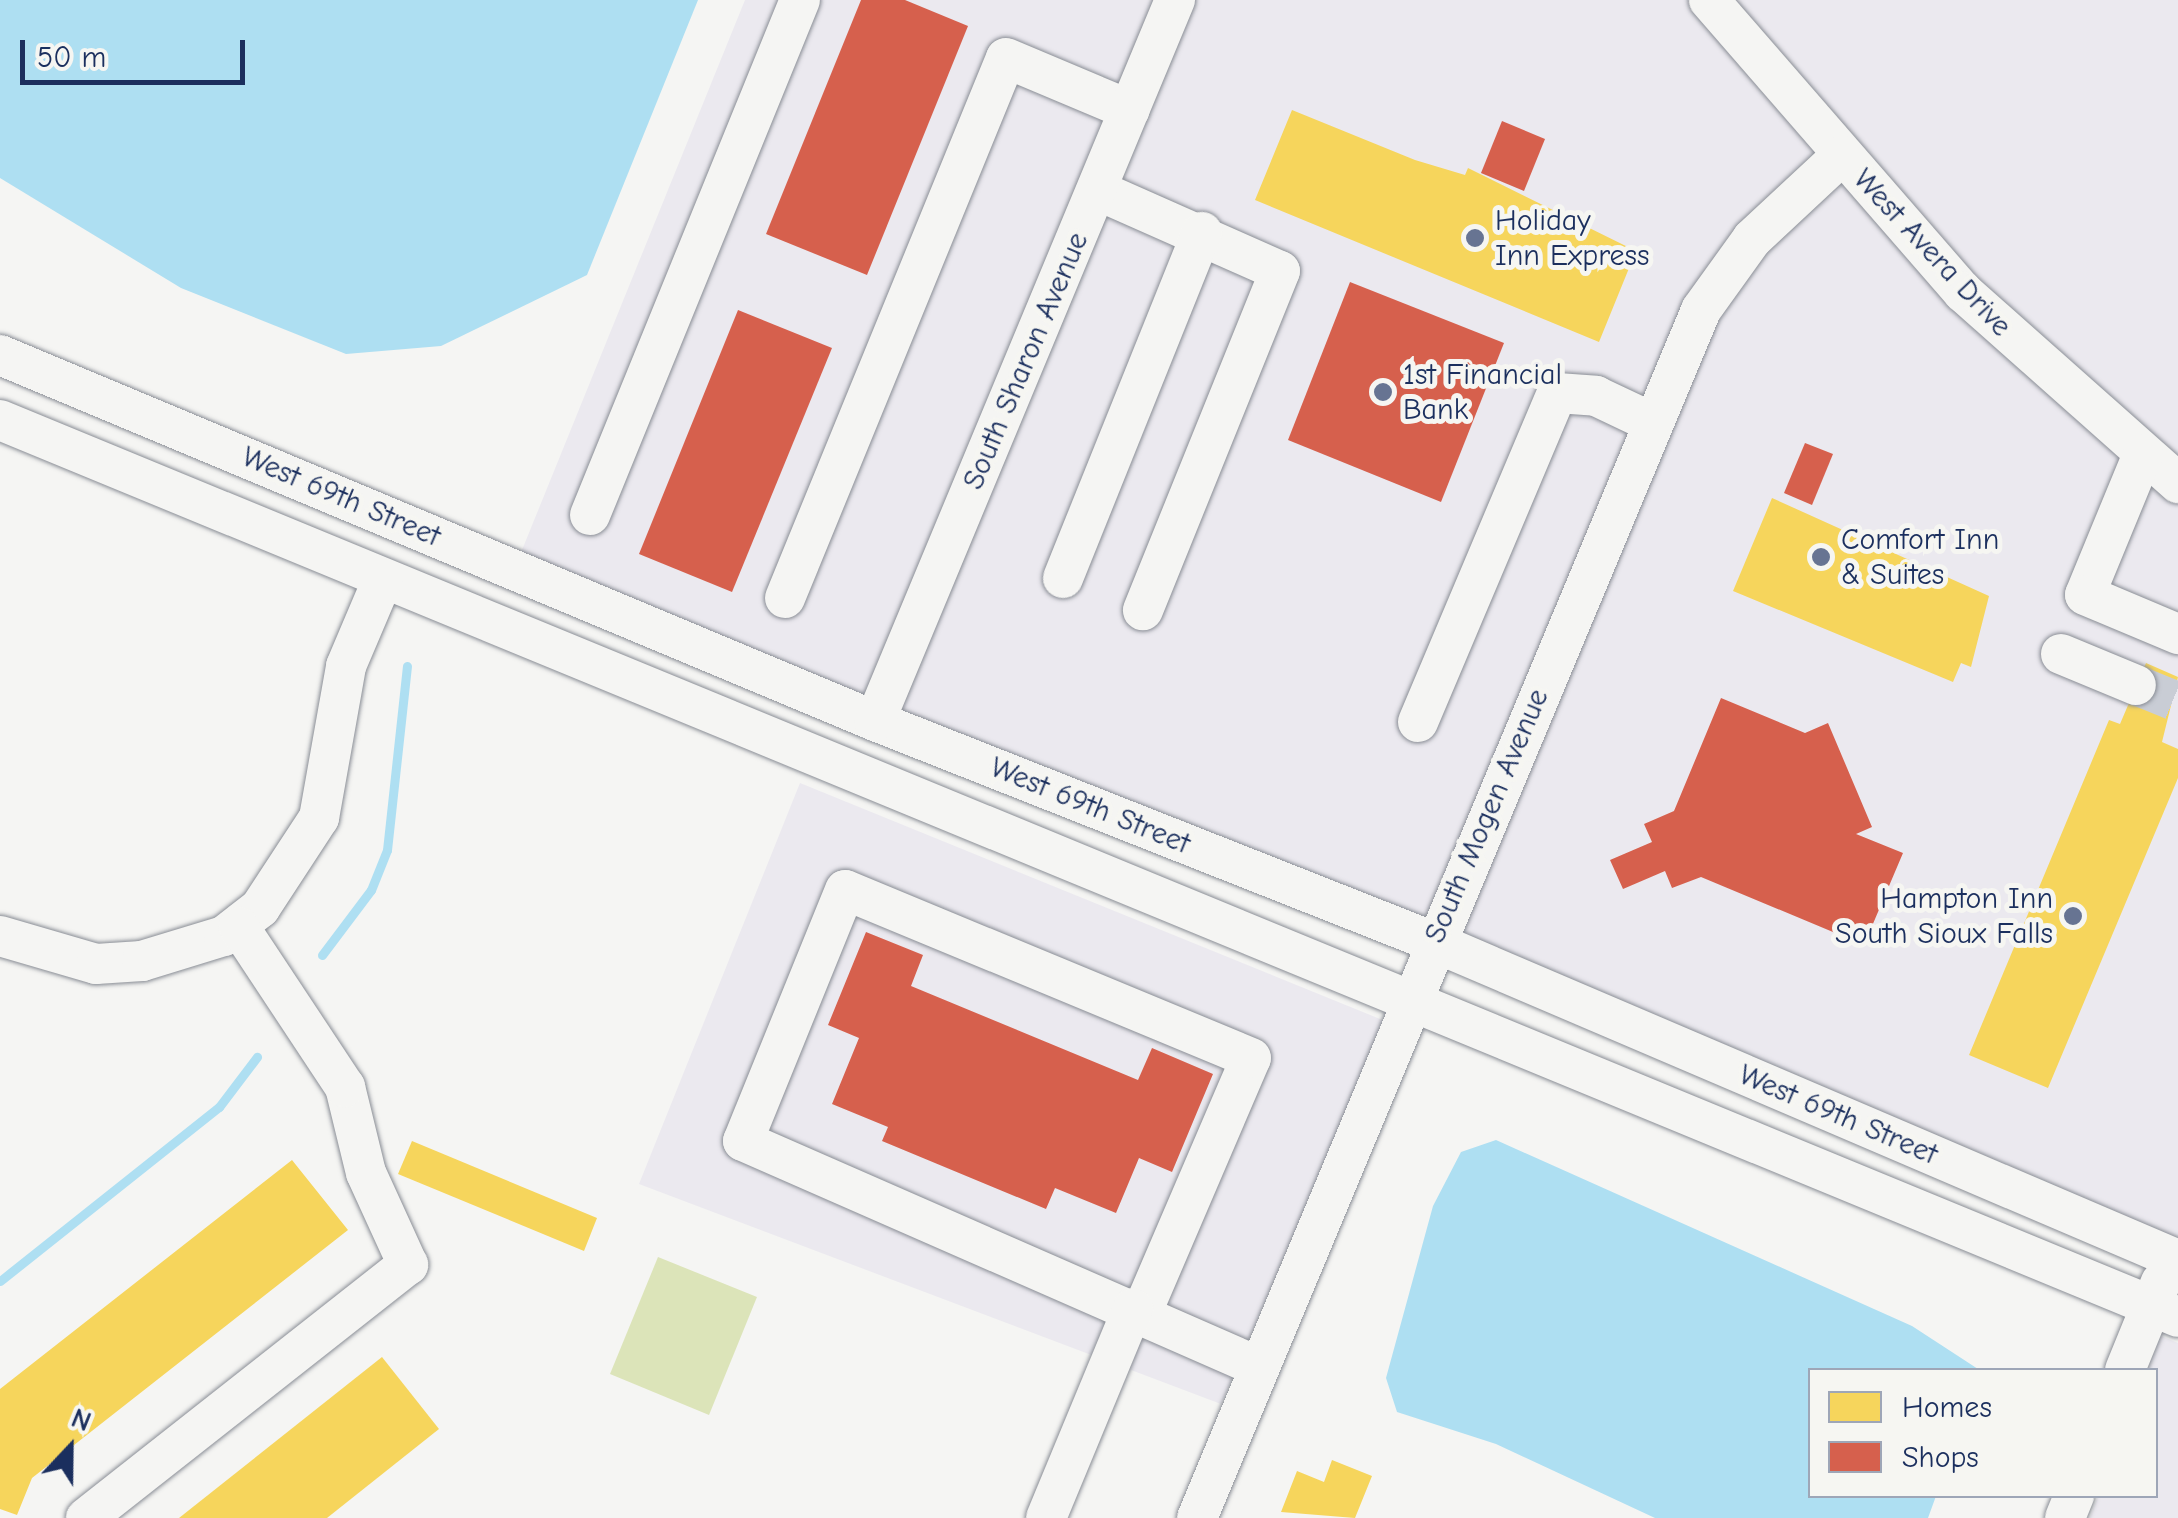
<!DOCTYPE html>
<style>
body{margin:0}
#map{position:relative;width:2178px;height:1518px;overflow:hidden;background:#f5f5f3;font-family:"Comic Neue",sans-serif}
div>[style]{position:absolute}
.built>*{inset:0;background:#ebe9ef}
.green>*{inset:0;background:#dce4b9}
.water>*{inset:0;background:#aedff2}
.homes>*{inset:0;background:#f6d55c}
.shops>*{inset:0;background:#d6604d}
.stream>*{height:9px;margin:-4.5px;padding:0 4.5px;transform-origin:4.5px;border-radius:4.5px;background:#aedff2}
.minor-tunnel>*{height:40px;margin-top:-20px;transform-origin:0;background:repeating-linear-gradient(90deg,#c9cdd5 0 40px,transparent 0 60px)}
.roads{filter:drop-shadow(0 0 2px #898d95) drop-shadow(0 0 2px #898d95)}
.minor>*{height:40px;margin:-20px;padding:0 20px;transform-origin:20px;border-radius:20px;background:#f5f5f3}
.dots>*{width:28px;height:28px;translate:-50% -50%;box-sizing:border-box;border:5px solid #f6f6f2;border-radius:50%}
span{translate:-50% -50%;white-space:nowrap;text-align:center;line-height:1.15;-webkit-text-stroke:10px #f6f6f2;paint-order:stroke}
.poi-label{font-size:30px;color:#1b2f5e}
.left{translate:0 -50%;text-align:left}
.right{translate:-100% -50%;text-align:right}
.street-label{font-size:30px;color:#1b2f5e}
.legend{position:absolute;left:1808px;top:1368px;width:350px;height:130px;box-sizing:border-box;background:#f6f6f2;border:2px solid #9ea6b7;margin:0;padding:12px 18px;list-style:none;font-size:30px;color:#1b2f5e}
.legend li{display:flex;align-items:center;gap:20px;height:50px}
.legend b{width:50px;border:2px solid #9ea6b7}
.north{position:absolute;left:20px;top:1398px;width:100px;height:100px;-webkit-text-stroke:8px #f6f6f2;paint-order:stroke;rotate:22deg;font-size:28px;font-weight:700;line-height:40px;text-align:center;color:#1b2f5e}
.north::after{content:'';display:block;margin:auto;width:35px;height:45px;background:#1b2f5e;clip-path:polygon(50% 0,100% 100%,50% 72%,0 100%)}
.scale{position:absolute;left:20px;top:40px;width:225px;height:45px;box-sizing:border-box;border:5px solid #1b2f5e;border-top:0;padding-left:12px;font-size:30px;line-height:35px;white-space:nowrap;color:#1b2f5e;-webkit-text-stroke:8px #f6f6f2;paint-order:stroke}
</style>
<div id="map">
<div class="built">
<i style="clip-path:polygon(745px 0,2178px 0,2178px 1239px,520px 555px)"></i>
<i style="clip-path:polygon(800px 783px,1385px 1021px,1221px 1404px,639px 1184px)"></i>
<i style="clip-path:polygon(2161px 1336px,2178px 1343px,2178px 1518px,2090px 1518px,2098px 1496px,2156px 1496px,2156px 1370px,2147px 1370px)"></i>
</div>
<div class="green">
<i style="clip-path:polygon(658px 1257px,757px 1297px,709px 1415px,610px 1374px)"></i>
</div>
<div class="water">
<i style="clip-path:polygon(0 0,698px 0,587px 275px,441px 346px,346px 354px,181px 288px,0 178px)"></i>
<i style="clip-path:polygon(1496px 1140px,1912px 1326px,1978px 1369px,1810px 1370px,1810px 1496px,1936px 1496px,1928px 1518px,1655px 1518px,1496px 1444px,1397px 1412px,1386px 1378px,1433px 1206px,1461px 1152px)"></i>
</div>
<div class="homes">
<i style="clip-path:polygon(1292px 110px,1415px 160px,1465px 175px,1468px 168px,1636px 251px,1599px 342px,1255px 200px)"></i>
<i style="clip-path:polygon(1772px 498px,1989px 596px,1971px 667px,1961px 663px,1953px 682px,1733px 591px)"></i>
<i style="clip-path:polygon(2146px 663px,2178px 677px,2162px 742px,2178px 749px,2178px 778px,2048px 1088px,1969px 1055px,2109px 720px,2120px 724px)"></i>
<i style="clip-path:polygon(412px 1141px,597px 1218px,584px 1251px,398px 1174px)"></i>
<i style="clip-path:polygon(292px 1160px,348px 1230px,32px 1478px,17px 1515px,0 1509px,0 1389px)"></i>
<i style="clip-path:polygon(382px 1357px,439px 1429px,327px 1518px,179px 1518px)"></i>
<i style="clip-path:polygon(1332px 1460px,1372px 1476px,1355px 1518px,1281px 1512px,1297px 1471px,1324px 1482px)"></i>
</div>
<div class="shops">
<i style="clip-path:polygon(861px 0,905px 0,968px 26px,867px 275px,766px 234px)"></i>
<i style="clip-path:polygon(1502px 121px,1545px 139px,1524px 191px,1481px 173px)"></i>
<i style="clip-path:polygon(1350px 282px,1504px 343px,1441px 502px,1288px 440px)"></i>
<i style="clip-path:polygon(738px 310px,832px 348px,732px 592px,639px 554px)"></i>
<i style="clip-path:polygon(1805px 443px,1833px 454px,1812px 505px,1784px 493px)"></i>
<i style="clip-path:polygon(1721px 698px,1805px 733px,1828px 723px,1872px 827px,1856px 834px,1903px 853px,1864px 945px,1701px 877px,1672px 888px,1665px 871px,1623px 889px,1610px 860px,1652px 842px,1644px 824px,1674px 811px)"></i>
<i style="clip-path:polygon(866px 932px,923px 955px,911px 986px,1138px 1080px,1152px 1048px,1213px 1074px,1172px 1172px,1139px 1158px,1116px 1213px,1055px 1188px,1046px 1209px,882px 1141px,888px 1127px,832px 1104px,859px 1038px,828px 1025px)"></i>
</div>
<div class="stream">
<i style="left:322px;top:955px;width:81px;rotate:-53deg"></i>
<i style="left:371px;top:890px;width:43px;rotate:-68.2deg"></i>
<i style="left:387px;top:850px;width:185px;rotate:-83.8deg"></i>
<i style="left:0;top:1281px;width:280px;rotate:-38.5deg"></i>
<i style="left:219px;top:1107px;width:63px;rotate:-52.8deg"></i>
</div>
<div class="minor-tunnel">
<i style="left:2136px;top:685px;width:45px;rotate:22deg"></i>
</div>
<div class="roads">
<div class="minor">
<i style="left:1709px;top:0;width:387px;rotate:49deg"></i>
<i style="left:1963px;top:292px;width:288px;rotate:41.6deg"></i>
<i style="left:1097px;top:190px;width:200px;rotate:23.9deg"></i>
<i style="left:1280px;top:271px;width:366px;rotate:112deg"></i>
<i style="left:0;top:355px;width:948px;rotate:22.7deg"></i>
<i style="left:875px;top:721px;width:601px;rotate:21.57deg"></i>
<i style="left:1434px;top:942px;width:809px;rotate:23.14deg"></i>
<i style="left:0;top:420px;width:2355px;rotate:22.38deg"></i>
<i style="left:2143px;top:454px;width:152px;rotate:112.4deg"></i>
<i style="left:2085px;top:595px;width:101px;rotate:22.8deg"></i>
<i style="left:590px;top:515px;width:556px;rotate:-67.82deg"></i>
<i style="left:1063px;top:578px;width:373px;rotate:-68.1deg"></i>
<i style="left:785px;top:598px;width:583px;rotate:-67.74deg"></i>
<i style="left:1006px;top:58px;width:134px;rotate:22.8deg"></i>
<i style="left:2061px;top:654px;width:81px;rotate:22.5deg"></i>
<i style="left:875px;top:721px;width:781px;rotate:-67.41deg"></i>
<i style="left:1418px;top:722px;width:357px;rotate:-67.1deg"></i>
<i style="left:1557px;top:393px;width:39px;rotate:4deg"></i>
<i style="left:1596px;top:396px;width:61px;rotate:25.3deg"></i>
<i style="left:0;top:936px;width:100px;rotate:16.3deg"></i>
<i style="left:96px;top:964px;width:46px;rotate:-3.7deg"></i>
<i style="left:142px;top:961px;width:86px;rotate:-17deg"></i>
<i style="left:224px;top:936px;width:46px;rotate:-37.9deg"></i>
<i style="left:260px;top:908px;width:108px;rotate:-56.8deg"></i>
<i style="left:319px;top:818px;width:154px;rotate:-79.9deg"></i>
<i style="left:346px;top:666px;width:95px;rotate:-67deg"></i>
<i style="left:1142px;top:1312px;width:276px;rotate:-66.8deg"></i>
<i style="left:1251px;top:1058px;width:439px;rotate:-157.5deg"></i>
<i style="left:845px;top:890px;width:271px;rotate:112.1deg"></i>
<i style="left:743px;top:1141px;width:563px;rotate:23.65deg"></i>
<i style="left:2125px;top:1370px;width:95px;rotate:-67.8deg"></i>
<i style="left:86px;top:1518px;width:410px;rotate:-38.2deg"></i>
<i style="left:408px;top:1265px;width:101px;rotate:-114.5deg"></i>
<i style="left:366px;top:1173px;width:89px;rotate:-103.7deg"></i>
<i style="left:345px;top:1087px;width:192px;rotate:-123.5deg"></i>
<i style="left:1046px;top:1518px;width:227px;rotate:-67.5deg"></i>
<i style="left:1197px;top:1518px;width:1309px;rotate:-67.35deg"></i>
<i style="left:1701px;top:310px;width:87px;rotate:-54.3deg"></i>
<i style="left:1752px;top:239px;width:122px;rotate:-43deg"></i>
<i style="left:2065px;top:1518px;width:24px;rotate:-68deg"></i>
</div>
</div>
<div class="dots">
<i style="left:1475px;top:238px;background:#677492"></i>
<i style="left:1383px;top:392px;background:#677492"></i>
<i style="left:1821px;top:557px;background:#677492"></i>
<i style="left:2073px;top:916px;background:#677492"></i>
</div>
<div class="poi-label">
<span class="left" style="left:1495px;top:238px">Holiday<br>Inn Express</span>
<span class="left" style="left:1403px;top:392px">1st Financial<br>Bank</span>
<span class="left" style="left:1841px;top:557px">Comfort Inn<br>&amp; Suites</span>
<span class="right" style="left:2053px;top:916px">Hampton Inn<br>South Sioux Falls</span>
</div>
<div class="street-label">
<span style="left:1932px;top:253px;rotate:47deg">West Avera Drive</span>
<span style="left:1026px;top:361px;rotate:-67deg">South Sharon Avenue</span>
<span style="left:341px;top:497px;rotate:23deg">West 69th Street</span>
<span style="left:1090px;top:806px;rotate:22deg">West 69th Street</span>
<span style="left:1487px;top:816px;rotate:-67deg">South Mogen Avenue</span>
<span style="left:1838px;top:1115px;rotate:23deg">West 69th Street</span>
</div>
<ul class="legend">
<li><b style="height:28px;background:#f6d55c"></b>Homes</li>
<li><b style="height:28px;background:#d6604d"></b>Shops</li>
</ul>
<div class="north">N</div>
<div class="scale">50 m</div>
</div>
